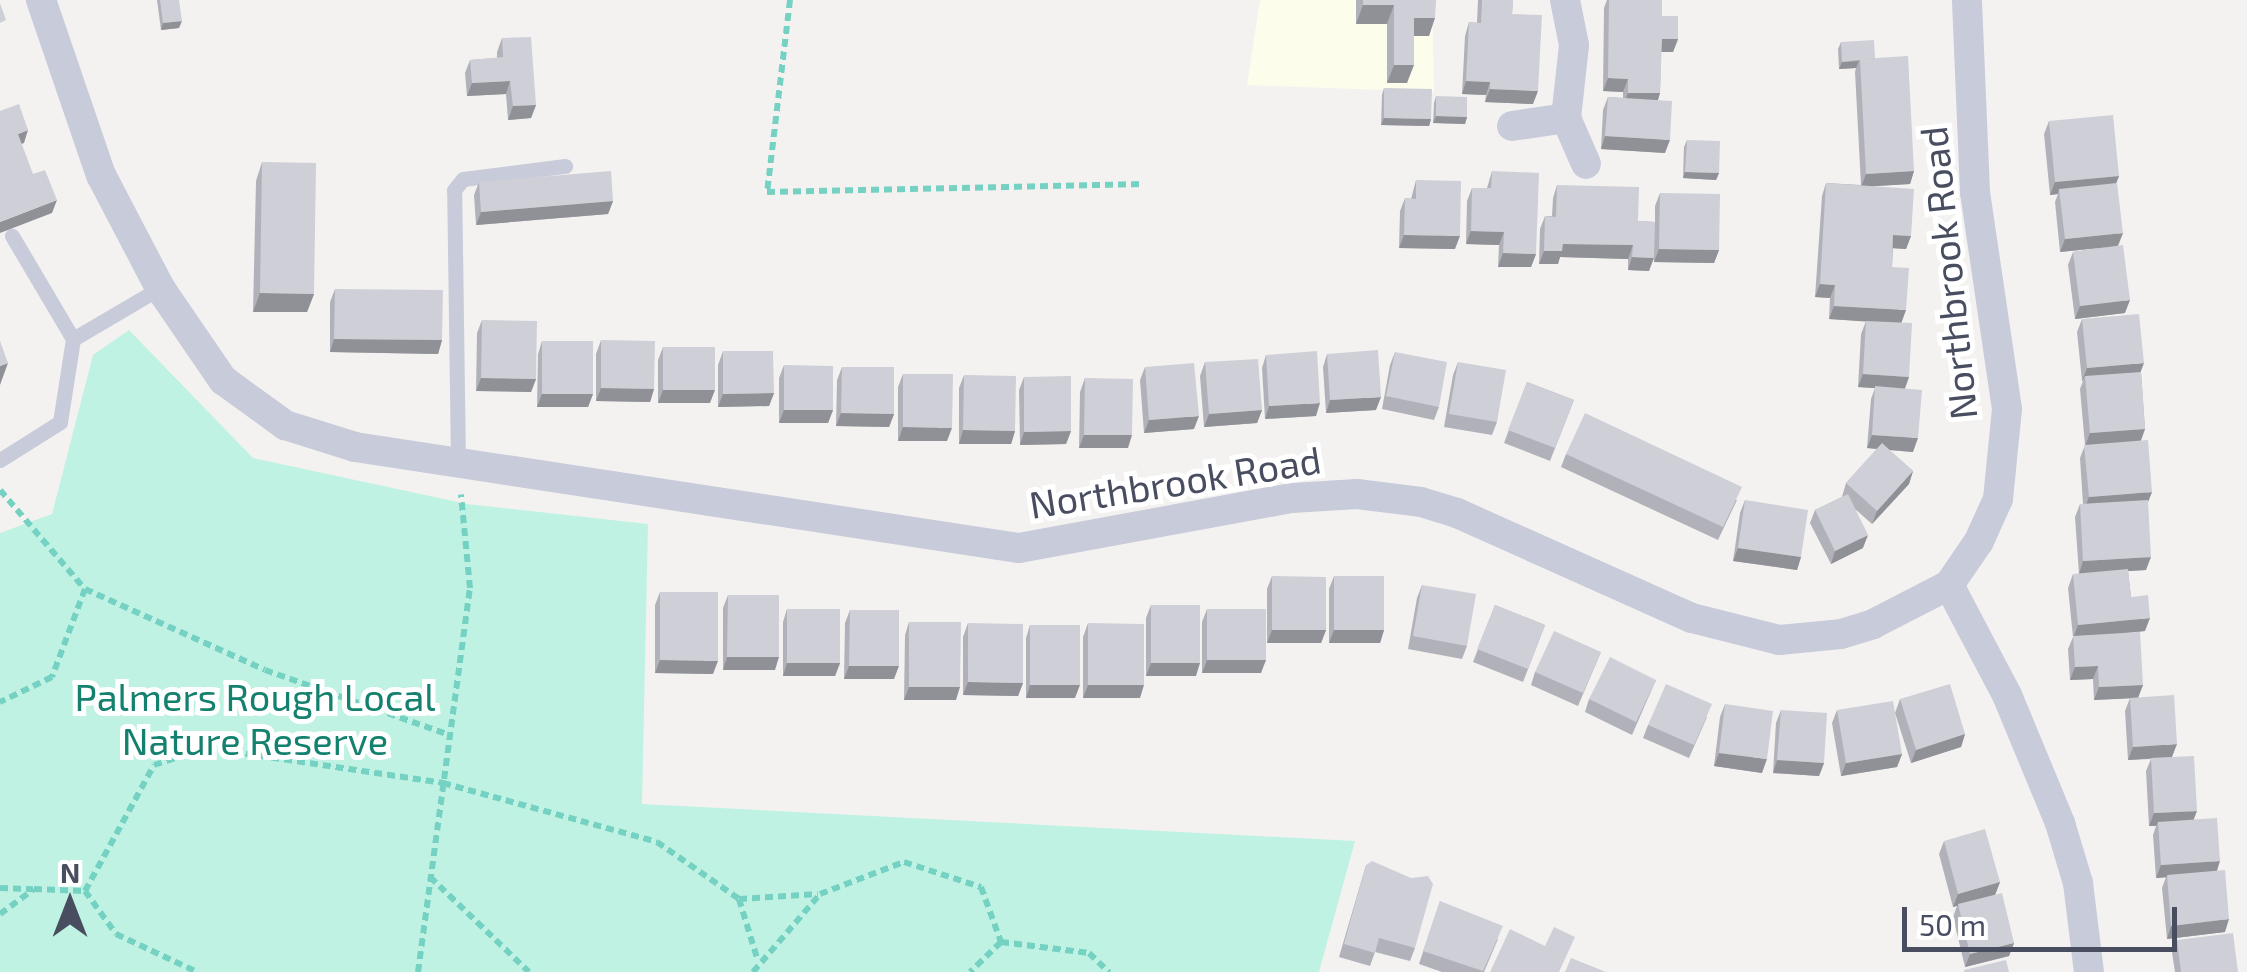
<!DOCTYPE html>
<style>
body{margin:0}
#map{position:relative;width:2247px;height:972px;overflow:hidden;background:#f4f2f1;font-family:"Exo 2",sans-serif}
div>[style]{position:absolute}
.commercial>*{inset:0;background:#fdfdec}
.green>*{inset:0;background:#bff2e3}
.path>*{height:6px;margin-top:-3px;transform-origin:0;background:repeating-linear-gradient(90deg,#75d2c2 0 8px,transparent 0 13px)}
.lane>*{height:15px;margin:-7.5px;padding:0 7.5px;transform-origin:7.5px;border-radius:7.5px;background:#c8cbd9}
.street>*{height:30px;margin:-15px;padding:0 15px;transform-origin:15px;border-radius:15px;background:#c8cbd9}
.wall>*{inset:0;background:#b1b2b9}
.shaded-wall>*{inset:0;background:#909196}
.building>*{inset:0;background:#cecfd7}
span{translate:-50% -50%;white-space:nowrap;text-align:center;line-height:1.15;-webkit-text-stroke:10px #fff;paint-order:stroke}
.street-label{font-size:38px;color:#484d60}
.park-label{font-size:38px;color:#13816e}
.north{position:absolute;left:20px;top:852px;width:100px;height:100px;-webkit-text-stroke:8px #fff;paint-order:stroke;rotate:0deg;font-size:28px;font-weight:700;line-height:40px;text-align:center;color:#484d60}
.north::after{content:'';display:block;margin:auto;width:35px;height:45px;background:#484d60;clip-path:polygon(50% 0,100% 100%,50% 72%,0 100%)}
.scale{position:absolute;left:1902px;top:907px;width:275px;height:45px;box-sizing:border-box;border:5px solid #484d60;border-top:0;padding-left:12px;font-size:30px;line-height:35px;white-space:nowrap;color:#484d60;-webkit-text-stroke:8px #fff;paint-order:stroke}
</style>
<div id="map">
<div class="commercial">
<i style="clip-path:polygon(1260px 0,1432px 0,1434px 92px,1247px 85px)"></i>
</div>
<div class="green">
<i style="clip-path:polygon(129px 330px,253px 458px,467px 504px,648px 524px,642px 804px,1355px 841px,1319px 972px,0 972px,0 533px,52px 514px,93px 355px)"></i>
</div>
<div class="path">
<i style="left:790px;top:0;width:193px;rotate:96.8deg"></i>
<i style="left:767px;top:192px;width:377px;rotate:-1.2deg"></i>
<i style="left:0;top:490px;width:130px;rotate:49.4deg"></i>
<i style="left:85px;top:589px;width:94px;rotate:110.6deg"></i>
<i style="left:52px;top:677px;width:58px;rotate:154.3deg"></i>
<i style="left:85px;top:589px;width:197px;rotate:24.2deg"></i>
<i style="left:265px;top:670px;width:196px;rotate:19.4deg"></i>
<i style="left:430px;top:877px;width:137px;rotate:43.8deg"></i>
<i style="left:0;top:888px;width:33px;rotate:2deg"></i>
<i style="left:85px;top:891px;width:144px;rotate:-61.3deg"></i>
<i style="left:154px;top:765px;width:56px;rotate:-17.8deg"></i>
<i style="left:207px;top:748px;width:239px;rotate:8.4deg"></i>
<i style="left:443px;top:783px;width:222px;rotate:15.4deg"></i>
<i style="left:657px;top:842px;width:100px;rotate:34.8deg"></i>
<i style="left:739px;top:899px;width:65px;rotate:73deg"></i>
<i style="left:739px;top:899px;width:79px;rotate:-3.6deg"></i>
<i style="left:0;top:914px;width:42px;rotate:-36.3deg"></i>
<i style="left:34px;top:889px;width:51px;rotate:2.2deg"></i>
<i style="left:85px;top:891px;width:53px;rotate:54.2deg"></i>
<i style="left:116px;top:934px;width:89px;rotate:25.1deg"></i>
<i style="left:1001px;top:942px;width:89px;rotate:7.1deg"></i>
<i style="left:1089px;top:953px;width:28px;rotate:44deg"></i>
<i style="left:418px;top:972px;width:388px;rotate:-82.3deg"></i>
<i style="left:470px;top:588px;width:94px;rotate:-95.5deg"></i>
<i style="left:753px;top:972px;width:103px;rotate:-49.3deg"></i>
<i style="left:820px;top:894px;width:90px;rotate:-20.9deg"></i>
<i style="left:904px;top:862px;width:81px;rotate:18deg"></i>
<i style="left:981px;top:887px;width:59px;rotate:70deg"></i>
<i style="left:1001px;top:942px;width:43px;rotate:135.9deg"></i>
</div>
<div class="lane">
<i style="left:73px;top:339px;width:101px;rotate:-30.4deg"></i>
<i style="left:0;top:460px;width:71px;rotate:-32.3deg"></i>
<i style="left:60px;top:422px;width:84px;rotate:-81.1deg"></i>
<i style="left:73px;top:339px;width:120px;rotate:-120.6deg"></i>
<i style="left:458px;top:463px;width:273px;rotate:-90.8deg"></i>
<i style="left:454px;top:190px;width:14px;rotate:-51deg"></i>
<i style="left:463px;top:179px;width:103px;rotate:-7.3deg"></i>
</div>
<div class="street">
<i style="left:41px;top:0;width:185px;rotate:71.1deg"></i>
<i style="left:101px;top:175px;width:127px;rotate:62.4deg"></i>
<i style="left:160px;top:288px;width:112px;rotate:55.6deg"></i>
<i style="left:223px;top:380px;width:77px;rotate:36deg"></i>
<i style="left:285px;top:425px;width:73px;rotate:17.4deg"></i>
<i style="left:355px;top:447px;width:672px;rotate:8.65deg"></i>
<i style="left:1019px;top:548px;width:278px;rotate:-10.4deg"></i>
<i style="left:1292px;top:498px;width:65px;rotate:-3.5deg"></i>
<i style="left:1357px;top:494px;width:64px;rotate:7.1deg"></i>
<i style="left:1421px;top:502px;width:38px;rotate:17deg"></i>
<i style="left:1457px;top:513px;width:257px;rotate:24.1deg"></i>
<i style="left:1692px;top:618px;width:90px;rotate:14.2deg"></i>
<i style="left:1779px;top:640px;width:62px;rotate:-5.5deg"></i>
<i style="left:1841px;top:634px;width:34px;rotate:-17deg"></i>
<i style="left:1873px;top:624px;width:85px;rotate:-27.2deg"></i>
<i style="left:1949px;top:585px;width:53px;rotate:-55.7deg"></i>
<i style="left:1979px;top:541px;width:46px;rotate:-65.7deg"></i>
<i style="left:1998px;top:499px;width:90px;rotate:-84.3deg"></i>
<i style="left:2007px;top:409px;width:219px;rotate:-98.4deg"></i>
<i style="left:1975px;top:192px;width:192px;rotate:-92.4deg"></i>
<i style="left:1566px;top:118px;width:50px;rotate:66.5deg"></i>
<i style="left:1512px;top:126px;width:55px;rotate:-8.4deg"></i>
<i style="left:1566px;top:118px;width:73px;rotate:-83.7deg"></i>
<i style="left:1574px;top:45px;width:46px;rotate:-101.3deg"></i>
<i style="left:1949px;top:585px;width:124px;rotate:62.2deg"></i>
<i style="left:2007px;top:695px;width:139px;rotate:67.5deg"></i>
<i style="left:2060px;top:823px;width:63px;rotate:73.3deg"></i>
<i style="left:2078px;top:883px;width:90px;rotate:83deg"></i>
</div>
<div class="wall">
<i style="clip-path:polygon(157px 0,179px 0,179px 28px,161px 30px)"></i>
<i style="clip-path:polygon(1356px 0,1436px 0,1429px 36px,1414px 36px,1407px 83px,1387px 83px,1387px 24px,1356px 24px)"></i>
<i style="clip-path:polygon(1478px 0,1513px 0,1512px 14px,1533px 104px,1485px 102px,1486px 95px,1462px 94px,1465px 36px,1469px 22px,1477px 23px)"></i>
<i style="clip-path:polygon(1607px 0,1662px 0,1662px 16px,1678px 39px,1673px 52px,1661px 52px,1660px 93px,1658px 100px,1665px 153px,1601px 149px,1603px 110px,1608px 97px,1623px 98px,1623px 92px,1603px 91px,1604px 8px)"></i>
<i style="clip-path:polygon(502px 38px,536px 105px,531px 118px,508px 120px,506px 94px,467px 96px,465px 73px,470px 60px,497px 58px,497px 52px)"></i>
<i style="clip-path:polygon(1841px 42px,1875px 58px,1914px 171px,1910px 184px,1874px 186px,1911px 236px,1906px 249px,1893px 248px,1892px 267px,1909px 377px,1905px 389px,1913px 452px,1889px 450px,1913px 471px,1909px 484px,1872px 524px,1855px 509px,1863px 548px,1831px 564px,1810px 523px,1815px 510px,1842px 497px,1846px 483px,1877px 449px,1867px 448px,1871px 399px,1875px 388px,1858px 387px,1861px 334px,1866px 321px,1829px 319px,1830px 298px,1815px 297px,1822px 196px,1826px 183px,1861px 185px,1855px 72px,1856px 68px,1839px 69px,1838px 49px)"></i>
<i style="clip-path:polygon(1384px 88px,1431px 119px,1429px 126px,1381px 125px,1382px 95px)"></i>
<i style="clip-path:polygon(1436px 96px,1467px 117px,1465px 124px,1433px 123px,1434px 103px)"></i>
<i style="clip-path:polygon(2049px 121px,2119px 176px,2116px 183px,2118px 246px,2125px 313px,2075px 319px,2068px 265px,2073px 252px,2108px 247px,2060px 252px,2055px 202px,2058px 194px,2050px 195px,2044px 134px)"></i>
<i style="clip-path:polygon(1687px 140px,1719px 173px,1716px 180px,1683px 178px,1684px 147px)"></i>
<i style="clip-path:polygon(262px 162px,314px 294px,307px 312px,253px 312px,256px 181px)"></i>
<i style="clip-path:polygon(1492px 171px,1536px 254px,1531px 267px,1498px 267px,1499px 245px,1466px 244px,1467px 201px,1472px 188px,1487px 188px)"></i>
<i style="clip-path:polygon(1416px 180px,1455px 249px,1399px 248px,1400px 211px,1405px 198px,1411px 199px)"></i>
<i style="clip-path:polygon(479px 182px,613px 201px,608px 214px,476px 225px,474px 195px)"></i>
<i style="clip-path:polygon(1557px 185px,1638px 221px,1655px 222px,1655px 206px,1660px 193px,1719px 250px,1714px 263px,1654px 262px,1654px 242px,1649px 271px,1628px 270px,1628px 259px,1560px 257px,1558px 264px,1539px 264px,1540px 229px,1545px 216px,1552px 216px,1553px 198px)"></i>
<i style="clip-path:polygon(335px 289px,442px 340px,438px 354px,330px 352px,330px 302px)"></i>
<i style="clip-path:polygon(2082px 319px,2141px 372px,2145px 429px,2141px 441px,2148px 503px,2146px 570px,2128px 571px,2131px 597px,2145px 631px,2128px 633px,2143px 685px,2138px 697px,2172px 757px,2194px 819px,2217px 870px,2225px 932px,2167px 939px,2162px 888px,2166px 877px,2156px 878px,2153px 835px,2156px 826px,2149px 826px,2146px 771px,2151px 759px,2128px 760px,2125px 711px,2130px 698px,2094px 700px,2093px 679px,2070px 680px,2068px 649px,2073px 637px,2068px 588px,2073px 574px,2079px 574px,2075px 517px,2080px 504px,2083px 504px,2080px 458px,2085px 445px,2080px 389px,2083px 381px,2082px 381px,2077px 332px)"></i>
<i style="clip-path:polygon(482px 320px,536px 379px,531px 392px,476px 391px,477px 333px)"></i>
<i style="clip-path:polygon(601px 340px,654px 389px,650px 402px,596px 401px,596px 354px)"></i>
<i style="clip-path:polygon(542px 341px,593px 394px,588px 407px,537px 407px,538px 354px)"></i>
<i style="clip-path:polygon(663px 347px,710px 403px,658px 403px,658px 360px)"></i>
<i style="clip-path:polygon(723px 351px,774px 393px,769px 406px,718px 407px,718px 365px)"></i>
<i style="clip-path:polygon(1395px 352px,1439px 407px,1434px 420px,1382px 409px,1390px 365px)"></i>
<i style="clip-path:polygon(1327px 354px,1376px 410px,1326px 413px,1323px 367px)"></i>
<i style="clip-path:polygon(1266px 355px,1316px 416px,1265px 419px,1262px 368px)"></i>
<i style="clip-path:polygon(1205px 362px,1262px 410px,1257px 423px,1204px 427px,1200px 376px)"></i>
<i style="clip-path:polygon(1458px 362px,1497px 422px,1492px 435px,1444px 427px,1453px 375px)"></i>
<i style="clip-path:polygon(784px 365px,833px 410px,828px 423px,779px 423px,779px 378px)"></i>
<i style="clip-path:polygon(842px 367px,894px 414px,889px 427px,836px 426px,837px 380px)"></i>
<i style="clip-path:polygon(1145px 367px,1194px 429px,1144px 433px,1140px 380px)"></i>
<i style="clip-path:polygon(903px 374px,947px 441px,898px 441px,898px 387px)"></i>
<i style="clip-path:polygon(964px 375px,1015px 431px,1011px 444px,959px 444px,959px 388px)"></i>
<i style="clip-path:polygon(1024px 377px,1071px 431px,1066px 444px,1020px 445px,1019px 390px)"></i>
<i style="clip-path:polygon(1085px 378px,1128px 448px,1079px 448px,1080px 392px)"></i>
<i style="clip-path:polygon(1527px 382px,1574px 400px,1550px 461px,1504px 443px)"></i>
<i style="clip-path:polygon(1566px 454px,1737px 500px,1718px 540px,1561px 467px)"></i>
<i style="clip-path:polygon(1745px 500px,1801px 557px,1797px 570px,1733px 561px,1740px 513px)"></i>
<i style="clip-path:polygon(1272px 576px,1326px 630px,1321px 643px,1267px 643px,1267px 589px)"></i>
<i style="clip-path:polygon(1334px 576px,1384px 630px,1380px 643px,1329px 643px,1329px 589px)"></i>
<i style="clip-path:polygon(1422px 585px,1467px 646px,1462px 659px,1408px 649px,1417px 598px)"></i>
<i style="clip-path:polygon(660px 592px,713px 674px,655px 673px,655px 605px)"></i>
<i style="clip-path:polygon(728px 595px,775px 670px,723px 670px,723px 608px)"></i>
<i style="clip-path:polygon(1151px 605px,1196px 676px,1146px 676px,1146px 618px)"></i>
<i style="clip-path:polygon(1495px 605px,1545px 625px,1523px 682px,1473px 662px)"></i>
<i style="clip-path:polygon(787px 609px,840px 663px,835px 676px,783px 676px,783px 622px)"></i>
<i style="clip-path:polygon(1207px 609px,1261px 673px,1202px 673px,1202px 622px)"></i>
<i style="clip-path:polygon(850px 610px,894px 679px,844px 679px,845px 623px)"></i>
<i style="clip-path:polygon(909px 622px,956px 700px,904px 700px,905px 635px)"></i>
<i style="clip-path:polygon(968px 623px,1023px 683px,1018px 696px,963px 695px,963px 637px)"></i>
<i style="clip-path:polygon(1088px 623px,1140px 698px,1083px 698px,1083px 637px)"></i>
<i style="clip-path:polygon(1030px 625px,1075px 698px,1026px 698px,1026px 638px)"></i>
<i style="clip-path:polygon(1601px 652px,1578px 706px,1531px 685px,1535px 672px)"></i>
<i style="clip-path:polygon(1656px 680px,1632px 735px,1585px 712px,1589px 699px)"></i>
<i style="clip-path:polygon(1900px 699px,1965px 734px,1961px 747px,1911px 763px,1895px 713px)"></i>
<i style="clip-path:polygon(1725px 704px,1762px 773px,1714px 766px,1720px 717px)"></i>
<i style="clip-path:polygon(1781px 710px,1824px 763px,1819px 776px,1773px 773px,1776px 723px)"></i>
<i style="clip-path:polygon(1837px 710px,1902px 754px,1897px 767px,1841px 776px,1832px 723px)"></i>
<i style="clip-path:polygon(1707px 717px,1689px 758px,1643px 738px,1648px 725px)"></i>
<i style="clip-path:polygon(1944px 841px,2000px 882px,1995px 895px,2014px 943px,2009px 956px,1965px 967px,1953px 917px,1957px 906px,1953px 907px,1939px 854px)"></i>
<i style="clip-path:polygon(1366px 865px,1415px 948px,1410px 961px,1375px 952px,1370px 966px,1339px 957px)"></i>
<i style="clip-path:polygon(1440px 901px,1498px 939px,1484px 972px,1442px 972px,1419px 964px)"></i>
<i style="clip-path:polygon(2177px 940px,2238px 972px,2175px 972px,2172px 953px)"></i>
</div>
<div class="shaded-wall">
<i style="clip-path:polygon(1363px 5px,1394px 5px,1387px 24px,1356px 24px)"></i>
<i style="clip-path:polygon(1414px 18px,1435px 18px,1429px 36px,1407px 36px)"></i>
<i style="clip-path:polygon(182px 21px,179px 28px,161px 30px,163px 23px)"></i>
<i style="clip-path:polygon(1662px 39px,1678px 39px,1673px 52px,1657px 52px)"></i>
<i style="clip-path:polygon(1859px 61px,1856px 68px,1839px 69px,1842px 62px)"></i>
<i style="clip-path:polygon(1394px 65px,1414px 65px,1407px 83px,1387px 83px)"></i>
<i style="clip-path:polygon(1608px 78px,1628px 79px,1623px 92px,1603px 91px)"></i>
<i style="clip-path:polygon(510px 81px,506px 94px,467px 96px,472px 83px)"></i>
<i style="clip-path:polygon(1466px 81px,1490px 82px,1486px 95px,1462px 94px)"></i>
<i style="clip-path:polygon(1490px 89px,1538px 91px,1533px 104px,1485px 102px)"></i>
<i style="clip-path:polygon(1628px 93px,1660px 93px,1656px 106px,1623px 106px)"></i>
<i style="clip-path:polygon(536px 105px,531px 118px,508px 120px,513px 106px)"></i>
<i style="clip-path:polygon(1436px 116px,1467px 117px,1465px 124px,1433px 123px)"></i>
<i style="clip-path:polygon(1384px 118px,1431px 119px,1429px 126px,1381px 125px)"></i>
<i style="clip-path:polygon(28px 130px,24px 143px,13px 147px,18px 134px)"></i>
<i style="clip-path:polygon(1605px 136px,1670px 140px,1665px 153px,1601px 149px)"></i>
<i style="clip-path:polygon(1914px 171px,1910px 184px,1861px 187px,1866px 174px)"></i>
<i style="clip-path:polygon(1685px 172px,1719px 173px,1716px 180px,1683px 178px)"></i>
<i style="clip-path:polygon(2119px 176px,2114px 189px,2059px 189px,2058px 194px,2050px 195px,2055px 182px)"></i>
<i style="clip-path:polygon(57px 200px,52px 213px,0 233px,0 222px)"></i>
<i style="clip-path:polygon(613px 201px,608px 214px,476px 225px,481px 212px)"></i>
<i style="clip-path:polygon(1471px 231px,1504px 232px,1499px 245px,1466px 244px)"></i>
<i style="clip-path:polygon(2123px 233px,2118px 246px,2060px 252px,2065px 239px)"></i>
<i style="clip-path:polygon(1404px 235px,1460px 236px,1455px 249px,1399px 248px)"></i>
<i style="clip-path:polygon(1893px 235px,1911px 236px,1906px 249px,1889px 248px)"></i>
<i style="clip-path:polygon(1563px 244px,1633px 245px,1628px 259px,1560px 257px,1558px 264px,1539px 264px,1544px 251px)"></i>
<i style="clip-path:polygon(1659px 249px,1719px 250px,1714px 263px,1654px 262px)"></i>
<i style="clip-path:polygon(1503px 253px,1536px 254px,1531px 267px,1498px 267px)"></i>
<i style="clip-path:polygon(1632px 257px,1654px 258px,1649px 271px,1628px 270px)"></i>
<i style="clip-path:polygon(1820px 284px,1835px 285px,1830px 298px,1815px 297px)"></i>
<i style="clip-path:polygon(260px 293px,314px 294px,307px 312px,253px 312px)"></i>
<i style="clip-path:polygon(2130px 300px,2125px 313px,2075px 319px,2080px 306px)"></i>
<i style="clip-path:polygon(1834px 306px,1906px 310px,1901px 324px,1829px 319px)"></i>
<i style="clip-path:polygon(334px 339px,442px 340px,438px 354px,330px 352px)"></i>
<i style="clip-path:polygon(8px 363px,0 385px,0 366px)"></i>
<i style="clip-path:polygon(2144px 363px,2139px 376px,2085px 376px,2082px 381px,2087px 368px)"></i>
<i style="clip-path:polygon(1863px 374px,1909px 377px,1904px 390px,1858px 387px)"></i>
<i style="clip-path:polygon(481px 378px,536px 379px,531px 392px,476px 391px)"></i>
<i style="clip-path:polygon(601px 388px,654px 389px,650px 402px,596px 401px)"></i>
<i style="clip-path:polygon(663px 390px,715px 390px,710px 403px,658px 403px)"></i>
<i style="clip-path:polygon(774px 393px,769px 406px,718px 407px,723px 394px)"></i>
<i style="clip-path:polygon(542px 394px,593px 394px,588px 407px,537px 407px)"></i>
<i style="clip-path:polygon(1381px 397px,1376px 410px,1326px 413px,1330px 400px)"></i>
<i style="clip-path:polygon(1320px 403px,1316px 416px,1265px 419px,1269px 406px)"></i>
<i style="clip-path:polygon(784px 410px,833px 410px,828px 423px,779px 423px)"></i>
<i style="clip-path:polygon(1262px 410px,1257px 423px,1204px 427px,1209px 414px)"></i>
<i style="clip-path:polygon(841px 413px,894px 414px,889px 427px,836px 426px)"></i>
<i style="clip-path:polygon(1199px 416px,1194px 429px,1144px 433px,1149px 420px)"></i>
<i style="clip-path:polygon(903px 427px,952px 428px,947px 441px,898px 441px)"></i>
<i style="clip-path:polygon(2145px 429px,2140px 442px,2085px 446px,2090px 433px)"></i>
<i style="clip-path:polygon(963px 430px,1015px 431px,1011px 444px,959px 444px)"></i>
<i style="clip-path:polygon(1071px 431px,1066px 444px,1020px 445px,1024px 432px)"></i>
<i style="clip-path:polygon(1084px 435px,1132px 435px,1128px 448px,1079px 448px)"></i>
<i style="clip-path:polygon(1872px 435px,1918px 438px,1913px 452px,1867px 448px)"></i>
<i style="clip-path:polygon(1913px 471px,1909px 484px,1872px 524px,1877px 511px)"></i>
<i style="clip-path:polygon(2152px 492px,2147px 505px,2084px 510px,2089px 497px)"></i>
<i style="clip-path:polygon(1868px 535px,1863px 548px,1831px 564px,1835px 551px)"></i>
<i style="clip-path:polygon(1738px 548px,1801px 557px,1797px 570px,1733px 561px)"></i>
<i style="clip-path:polygon(2151px 557px,2146px 570px,2079px 574px,2083px 561px)"></i>
<i style="clip-path:polygon(2150px 618px,2145px 631px,2073px 638px,2078px 625px)"></i>
<i style="clip-path:polygon(1272px 630px,1326px 630px,1321px 643px,1267px 643px)"></i>
<i style="clip-path:polygon(1334px 630px,1384px 630px,1380px 643px,1329px 643px)"></i>
<i style="clip-path:polygon(727px 657px,779px 657px,775px 670px,723px 670px)"></i>
<i style="clip-path:polygon(660px 660px,718px 661px,713px 674px,655px 673px)"></i>
<i style="clip-path:polygon(1207px 660px,1266px 660px,1261px 673px,1202px 673px)"></i>
<i style="clip-path:polygon(787px 663px,840px 663px,835px 676px,783px 676px)"></i>
<i style="clip-path:polygon(1151px 663px,1200px 663px,1196px 676px,1146px 676px)"></i>
<i style="clip-path:polygon(849px 666px,899px 666px,894px 679px,844px 679px)"></i>
<i style="clip-path:polygon(2098px 666px,2093px 679px,2070px 680px,2075px 667px)"></i>
<i style="clip-path:polygon(968px 682px,1023px 683px,1018px 696px,963px 695px)"></i>
<i style="clip-path:polygon(1030px 685px,1080px 685px,1075px 698px,1026px 698px)"></i>
<i style="clip-path:polygon(1088px 685px,1144px 685px,1140px 698px,1083px 698px)"></i>
<i style="clip-path:polygon(2143px 685px,2138px 698px,2094px 700px,2099px 687px)"></i>
<i style="clip-path:polygon(909px 687px,960px 687px,956px 700px,904px 700px)"></i>
<i style="clip-path:polygon(1965px 734px,1961px 747px,1911px 763px,1916px 750px)"></i>
<i style="clip-path:polygon(2177px 744px,2172px 757px,2128px 760px,2133px 747px)"></i>
<i style="clip-path:polygon(1719px 753px,1767px 759px,1762px 773px,1714px 766px)"></i>
<i style="clip-path:polygon(1902px 754px,1897px 767px,1841px 776px,1846px 763px)"></i>
<i style="clip-path:polygon(1777px 760px,1824px 763px,1819px 776px,1773px 773px)"></i>
<i style="clip-path:polygon(2197px 811px,2192px 824px,2158px 822px,2156px 826px,2149px 826px,2154px 813px)"></i>
<i style="clip-path:polygon(2220px 861px,2216px 874px,2156px 878px,2161px 865px)"></i>
<i style="clip-path:polygon(2000px 882px,1995px 895px,1953px 907px,1958px 894px)"></i>
<i style="clip-path:polygon(2229px 919px,2225px 932px,2167px 939px,2171px 926px)"></i>
<i style="clip-path:polygon(2014px 943px,2009px 956px,1965px 967px,1970px 954px)"></i>
</div>
<div class="building">
<i style="clip-path:polygon(160px 0,179px 0,182px 21px,163px 23px)"></i>
<i style="clip-path:polygon(1363px 0,1436px 0,1435px 18px,1414px 18px,1414px 65px,1394px 65px,1394px 5px,1363px 5px)"></i>
<i style="clip-path:polygon(1482px 0,1513px 0,1512px 14px,1542px 15px,1538px 91px,1490px 89px,1490px 82px,1466px 81px,1469px 22px,1481px 23px)"></i>
<i style="clip-path:polygon(1609px 0,1662px 0,1662px 16px,1678px 16px,1678px 39px,1662px 39px,1660px 93px,1628px 93px,1628px 79px,1608px 78px)"></i>
<i style="clip-path:polygon(0 3px,6px 20px,0 23px)"></i>
<i style="clip-path:polygon(531px 37px,536px 105px,513px 106px,510px 81px,472px 83px,470px 60px,503px 57px,502px 38px)"></i>
<i style="clip-path:polygon(1874px 40px,1875px 58px,1842px 62px,1841px 42px)"></i>
<i style="clip-path:polygon(1908px 56px,1914px 171px,1866px 174px,1860px 59px)"></i>
<i style="clip-path:polygon(1384px 88px,1432px 89px,1431px 119px,1384px 118px)"></i>
<i style="clip-path:polygon(1436px 96px,1467px 97px,1467px 117px,1436px 116px)"></i>
<i style="clip-path:polygon(1608px 97px,1672px 101px,1670px 140px,1605px 136px)"></i>
<i style="clip-path:polygon(19px 104px,28px 130px,18px 134px,33px 174px,45px 170px,57px 200px,0 222px,0 111px)"></i>
<i style="clip-path:polygon(2113px 115px,2119px 176px,2055px 182px,2049px 121px)"></i>
<i style="clip-path:polygon(1687px 140px,1720px 141px,1719px 173px,1685px 172px)"></i>
<i style="clip-path:polygon(262px 162px,316px 163px,314px 294px,260px 293px)"></i>
<i style="clip-path:polygon(611px 171px,613px 201px,481px 212px,479px 182px)"></i>
<i style="clip-path:polygon(1492px 171px,1539px 173px,1536px 254px,1503px 253px,1504px 232px,1471px 231px,1472px 188px,1491px 188px)"></i>
<i style="clip-path:polygon(1416px 180px,1461px 181px,1460px 236px,1404px 235px,1405px 198px,1416px 199px)"></i>
<i style="clip-path:polygon(1826px 183px,1914px 189px,1911px 236px,1893px 235px,1892px 267px,1909px 268px,1906px 310px,1834px 306px,1835px 285px,1820px 284px)"></i>
<i style="clip-path:polygon(2117px 183px,2123px 233px,2065px 239px,2059px 189px)"></i>
<i style="clip-path:polygon(1557px 185px,1639px 187px,1638px 221px,1655px 222px,1654px 258px,1632px 257px,1633px 245px,1563px 244px,1562px 251px,1544px 251px,1545px 216px,1556px 217px)"></i>
<i style="clip-path:polygon(1660px 193px,1720px 194px,1719px 250px,1659px 249px)"></i>
<i style="clip-path:polygon(2123px 245px,2130px 300px,2080px 306px,2073px 252px)"></i>
<i style="clip-path:polygon(335px 289px,443px 290px,442px 340px,334px 339px)"></i>
<i style="clip-path:polygon(2139px 314px,2144px 363px,2087px 368px,2082px 319px)"></i>
<i style="clip-path:polygon(482px 320px,537px 321px,536px 379px,481px 378px)"></i>
<i style="clip-path:polygon(1866px 321px,1912px 323px,1909px 377px,1863px 374px)"></i>
<i style="clip-path:polygon(601px 340px,655px 341px,654px 389px,601px 388px)"></i>
<i style="clip-path:polygon(0 341px,8px 363px,0 366px)"></i>
<i style="clip-path:polygon(542px 341px,593px 341px,593px 394px,542px 394px)"></i>
<i style="clip-path:polygon(663px 347px,715px 347px,715px 390px,663px 390px)"></i>
<i style="clip-path:polygon(1378px 350px,1381px 397px,1330px 400px,1327px 354px)"></i>
<i style="clip-path:polygon(723px 351px,773px 351px,774px 393px,723px 394px)"></i>
<i style="clip-path:polygon(1317px 351px,1320px 403px,1269px 406px,1266px 355px)"></i>
<i style="clip-path:polygon(1395px 352px,1447px 362px,1439px 407px,1386px 396px)"></i>
<i style="clip-path:polygon(1258px 359px,1262px 410px,1209px 414px,1205px 362px)"></i>
<i style="clip-path:polygon(1458px 362px,1506px 370px,1497px 422px,1449px 414px)"></i>
<i style="clip-path:polygon(1194px 363px,1199px 416px,1149px 420px,1145px 367px)"></i>
<i style="clip-path:polygon(784px 365px,833px 366px,833px 410px,784px 410px)"></i>
<i style="clip-path:polygon(842px 367px,894px 367px,894px 414px,841px 413px)"></i>
<i style="clip-path:polygon(2141px 372px,2145px 429px,2090px 433px,2085px 376px)"></i>
<i style="clip-path:polygon(903px 374px,953px 374px,952px 428px,903px 427px)"></i>
<i style="clip-path:polygon(964px 375px,1016px 376px,1015px 431px,963px 430px)"></i>
<i style="clip-path:polygon(1071px 376px,1071px 431px,1024px 432px,1024px 377px)"></i>
<i style="clip-path:polygon(1085px 378px,1133px 379px,1132px 435px,1084px 435px)"></i>
<i style="clip-path:polygon(1527px 382px,1574px 400px,1555px 448px,1508px 430px)"></i>
<i style="clip-path:polygon(1875px 386px,1922px 390px,1918px 438px,1872px 435px)"></i>
<i style="clip-path:polygon(1585px 413px,1742px 487px,1723px 527px,1566px 454px)"></i>
<i style="clip-path:polygon(2148px 440px,2152px 492px,2089px 497px,2084px 445px)"></i>
<i style="clip-path:polygon(1882px 443px,1913px 471px,1877px 511px,1846px 483px)"></i>
<i style="clip-path:polygon(1848px 494px,1868px 535px,1835px 551px,1815px 510px)"></i>
<i style="clip-path:polygon(1745px 500px,1808px 510px,1801px 557px,1738px 548px)"></i>
<i style="clip-path:polygon(2148px 500px,2151px 557px,2083px 561px,2080px 504px)"></i>
<i style="clip-path:polygon(2128px 569px,2131px 597px,2148px 595px,2150px 618px,2078px 625px,2073px 574px)"></i>
<i style="clip-path:polygon(1272px 576px,1326px 577px,1326px 630px,1272px 630px)"></i>
<i style="clip-path:polygon(1334px 576px,1384px 576px,1384px 630px,1334px 630px)"></i>
<i style="clip-path:polygon(1422px 585px,1476px 594px,1467px 646px,1413px 636px)"></i>
<i style="clip-path:polygon(660px 592px,718px 592px,718px 661px,660px 660px)"></i>
<i style="clip-path:polygon(728px 595px,779px 595px,779px 657px,727px 657px)"></i>
<i style="clip-path:polygon(1151px 605px,1200px 605px,1200px 663px,1151px 663px)"></i>
<i style="clip-path:polygon(1495px 605px,1545px 625px,1528px 669px,1477px 649px)"></i>
<i style="clip-path:polygon(787px 609px,840px 609px,840px 663px,787px 663px)"></i>
<i style="clip-path:polygon(1207px 609px,1266px 609px,1266px 660px,1207px 660px)"></i>
<i style="clip-path:polygon(850px 610px,899px 610px,899px 666px,849px 666px)"></i>
<i style="clip-path:polygon(909px 622px,961px 622px,960px 687px,909px 687px)"></i>
<i style="clip-path:polygon(968px 623px,1023px 624px,1023px 683px,968px 682px)"></i>
<i style="clip-path:polygon(1088px 623px,1144px 624px,1144px 685px,1088px 685px)"></i>
<i style="clip-path:polygon(1030px 625px,1080px 625px,1080px 685px,1030px 685px)"></i>
<i style="clip-path:polygon(1554px 631px,1601px 652px,1583px 693px,1535px 672px)"></i>
<i style="clip-path:polygon(2140px 632px,2143px 685px,2099px 687px,2098px 666px,2075px 667px,2073px 636px)"></i>
<i style="clip-path:polygon(1610px 657px,1656px 680px,1636px 722px,1589px 699px)"></i>
<i style="clip-path:polygon(1666px 684px,1712px 704px,1694px 745px,1648px 725px)"></i>
<i style="clip-path:polygon(1950px 684px,1965px 734px,1916px 750px,1900px 699px)"></i>
<i style="clip-path:polygon(2174px 695px,2177px 744px,2133px 747px,2130px 698px)"></i>
<i style="clip-path:polygon(1893px 701px,1902px 754px,1846px 763px,1837px 710px)"></i>
<i style="clip-path:polygon(1725px 704px,1773px 711px,1767px 759px,1719px 753px)"></i>
<i style="clip-path:polygon(1781px 710px,1827px 713px,1824px 763px,1777px 760px)"></i>
<i style="clip-path:polygon(2194px 756px,2197px 811px,2154px 813px,2151px 758px)"></i>
<i style="clip-path:polygon(2217px 818px,2220px 861px,2161px 865px,2158px 822px)"></i>
<i style="clip-path:polygon(1985px 829px,2000px 882px,1958px 894px,1944px 841px)"></i>
<i style="clip-path:polygon(1372px 861px,1411px 878px,1428px 876px,1433px 884px,1415px 948px,1379px 938px,1375px 953px,1344px 944px,1366px 865px)"></i>
<i style="clip-path:polygon(2225px 870px,2229px 919px,2171px 926px,2167px 875px)"></i>
<i style="clip-path:polygon(2002px 893px,2014px 943px,1970px 954px,1958px 904px)"></i>
<i style="clip-path:polygon(1440px 901px,1503px 926px,1483px 971px,1423px 951px)"></i>
<i style="clip-path:polygon(1554px 927px,1575px 937px,1559px 972px,1490px 972px,1510px 929px,1545px 946px)"></i>
<i style="clip-path:polygon(2233px 933px,2238px 972px,2181px 972px,2177px 940px)"></i>
<i style="clip-path:polygon(1571px 958px,1606px 972px,1565px 972px)"></i>
<i style="clip-path:polygon(2006px 960px,2009px 972px,1964px 972px,1964px 970px)"></i>
</div>
<div class="street-label">
<span style="left:1948px;top:273px;rotate:-96deg">Northbrook Road</span>
<span style="left:1175px;top:482px;rotate:-9deg">Northbrook Road</span>
</div>
<div class="park-label">
<span style="left:255px;top:719px">Palmers Rough Local<br>Nature Reserve</span>
</div>
<div class="north">N</div>
<div class="scale">50 m</div>
</div>
